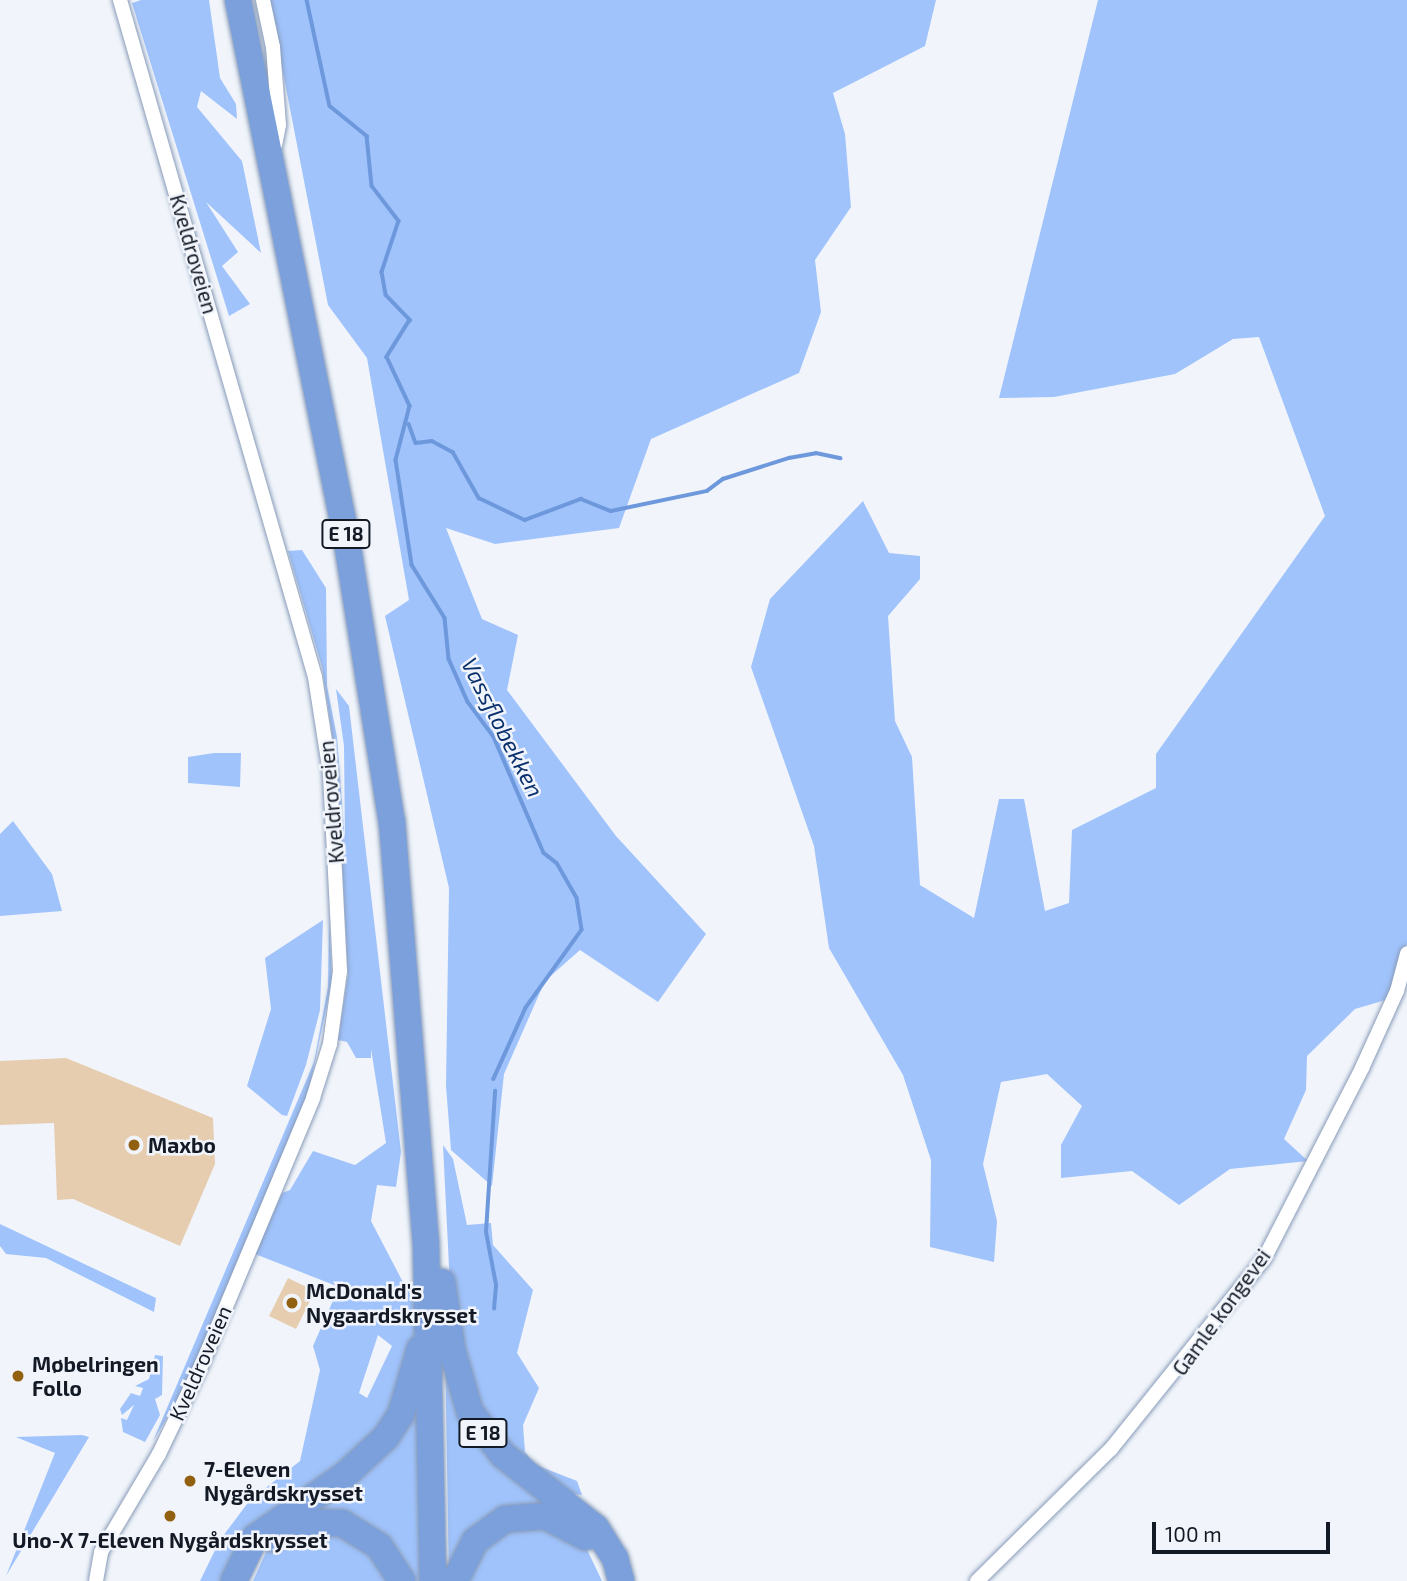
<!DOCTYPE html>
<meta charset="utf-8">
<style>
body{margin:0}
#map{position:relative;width:1407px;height:1581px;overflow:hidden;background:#f1f5fb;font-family:"Exo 2",sans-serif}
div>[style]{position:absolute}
.green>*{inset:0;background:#a0c3fc}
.stream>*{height:3.5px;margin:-1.75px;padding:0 1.75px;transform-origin:1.75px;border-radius:1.75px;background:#6e98dc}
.building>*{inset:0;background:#e7cdb0}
.roads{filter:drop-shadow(0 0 2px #889bb8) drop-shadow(0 0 2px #889bb8)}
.street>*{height:14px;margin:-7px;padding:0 7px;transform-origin:7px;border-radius:7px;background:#fff}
.highway>*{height:26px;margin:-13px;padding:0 13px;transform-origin:13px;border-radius:13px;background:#7ba0dc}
.dots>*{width:19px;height:19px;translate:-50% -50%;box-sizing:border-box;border:4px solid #f1f5fb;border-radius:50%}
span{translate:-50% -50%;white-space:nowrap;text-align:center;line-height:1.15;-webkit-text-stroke:5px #f1f5fb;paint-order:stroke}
.shield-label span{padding:2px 5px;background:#f1f5fb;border:2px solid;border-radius:5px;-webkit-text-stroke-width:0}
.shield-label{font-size:19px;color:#131a25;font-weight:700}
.street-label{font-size:21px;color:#131a25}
.poi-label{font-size:21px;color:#131a25;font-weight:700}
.left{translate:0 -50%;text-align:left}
.water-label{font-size:23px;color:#0b316d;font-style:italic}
.scale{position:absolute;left:1152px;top:1522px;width:178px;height:32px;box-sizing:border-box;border:4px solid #131a25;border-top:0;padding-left:9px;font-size:21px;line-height:24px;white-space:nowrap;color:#131a25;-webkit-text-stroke:5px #f1f5fb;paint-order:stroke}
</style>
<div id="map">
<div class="green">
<i style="clip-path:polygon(141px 0,209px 0,220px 78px,236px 104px,237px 119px,201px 91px,197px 107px,242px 161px,261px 253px,206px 202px,238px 252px,222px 266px,250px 304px,229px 316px,132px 3px)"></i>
<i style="clip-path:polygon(269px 0,936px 0,925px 46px,833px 93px,845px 134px,851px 207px,815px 260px,821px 312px,799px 373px,651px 439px,619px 528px,495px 544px,446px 528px,482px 619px,518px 635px,507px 690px,616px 836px,706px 934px,658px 1002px,580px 950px,545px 981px,504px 1074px,492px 1186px,451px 1150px,446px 1086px,449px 888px,385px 616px,409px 600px,367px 358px,328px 305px)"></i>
<i style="clip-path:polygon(1098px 0,1407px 0,1407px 943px,1396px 997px,1355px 1009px,1307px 1056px,1306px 1090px,1284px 1139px,1308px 1161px,1230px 1169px,1179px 1205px,1132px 1171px,1061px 1178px,1061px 1145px,1082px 1106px,1047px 1074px,1001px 1082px,983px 1164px,997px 1221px,994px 1262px,930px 1247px,931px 1160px,903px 1075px,829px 948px,814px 846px,751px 667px,770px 599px,863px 501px,889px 553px,920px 556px,920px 579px,888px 616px,895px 721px,912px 757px,920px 885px,974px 918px,999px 799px,1024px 799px,1045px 911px,1069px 903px,1072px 830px,1156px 788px,1156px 754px,1325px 516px,1259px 337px,1233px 339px,1175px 374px,1054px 397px,999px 398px)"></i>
<i style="clip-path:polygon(evenodd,302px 550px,326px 588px,327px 686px,337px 737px,345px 842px,344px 746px,336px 689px,349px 706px,401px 1152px,396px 1187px,377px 1185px,371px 1221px,406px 1288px,415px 1288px,415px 1333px,395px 1410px,226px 1581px,200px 1581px,220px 1540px,250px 1500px,300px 1461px,320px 1370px,313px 1346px,339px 1287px,255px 1254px,282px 1193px,290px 1190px,313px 1151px,355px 1165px,386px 1143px,371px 1049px,371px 1058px,356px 1058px,347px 1042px,338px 1040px,348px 974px,337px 767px,322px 667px,288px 551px,302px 550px,378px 1335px,392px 1346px,367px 1398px,359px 1393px,378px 1335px)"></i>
<i style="clip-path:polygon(214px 753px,241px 753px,240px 787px,188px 783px,188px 757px)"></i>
<i style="clip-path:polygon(13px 821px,52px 874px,62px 911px,0 916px,0 834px)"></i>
<i style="clip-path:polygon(329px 917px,332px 981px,309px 1090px,183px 1391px,153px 1441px,314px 1062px,328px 987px)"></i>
<i style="clip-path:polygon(323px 920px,320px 1010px,306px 1065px,287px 1116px,282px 1115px,247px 1086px,271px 1009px,265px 958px)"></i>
<i style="clip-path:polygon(443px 1145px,453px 1159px,467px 1225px,491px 1223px,493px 1245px,533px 1290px,517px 1353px,539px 1388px,523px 1425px,525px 1452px,536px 1465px,577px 1481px,582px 1495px,564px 1493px,521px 1463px,471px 1400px,450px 1287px)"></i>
<i style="clip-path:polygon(0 1224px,156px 1298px,154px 1312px,46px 1258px,6px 1254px,0 1246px)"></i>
<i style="clip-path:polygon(445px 1347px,451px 1379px,569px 1509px,525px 1507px,449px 1580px)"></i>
<i style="clip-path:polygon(155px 1355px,163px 1356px,162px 1395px,155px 1399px,160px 1415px,145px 1442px,123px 1432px,121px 1418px,127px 1420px,134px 1405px,122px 1415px,120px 1409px,131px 1393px,140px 1396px,143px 1388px,135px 1386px,149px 1379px)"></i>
<i style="clip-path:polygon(423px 1355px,425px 1581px,408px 1581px,313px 1514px,352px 1475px)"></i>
<i style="clip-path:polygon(82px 1435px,89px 1437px,6px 1576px,55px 1453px,16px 1437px)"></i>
<i style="clip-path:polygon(522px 1522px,584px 1543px,602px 1581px,461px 1581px,468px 1561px)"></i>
<i style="clip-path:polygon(353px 1532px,396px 1581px,253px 1581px,267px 1550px,287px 1533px)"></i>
</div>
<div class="stream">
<i style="left:307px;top:0;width:108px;rotate:77.8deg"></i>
<i style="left:330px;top:106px;width:48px;rotate:39deg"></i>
<i style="left:367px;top:136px;width:50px;rotate:84.3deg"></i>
<i style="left:372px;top:186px;width:44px;rotate:52.4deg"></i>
<i style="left:399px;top:221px;width:54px;rotate:108.4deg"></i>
<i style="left:382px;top:272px;width:23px;rotate:80deg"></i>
<i style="left:386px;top:295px;width:35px;rotate:46deg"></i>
<i style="left:410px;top:320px;width:44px;rotate:121.9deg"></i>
<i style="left:387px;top:357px;width:54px;rotate:64.9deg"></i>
<i style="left:410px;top:406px;width:56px;rotate:104.5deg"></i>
<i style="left:396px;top:460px;width:106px;rotate:81.3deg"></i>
<i style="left:412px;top:565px;width:62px;rotate:58.1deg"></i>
<i style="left:445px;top:618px;width:41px;rotate:84.4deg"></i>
<i style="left:449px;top:659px;width:47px;rotate:66.2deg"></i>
<i style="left:468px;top:702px;width:44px;rotate:53.4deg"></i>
<i style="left:494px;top:737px;width:126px;rotate:66.7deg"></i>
<i style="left:544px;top:853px;width:16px;rotate:38deg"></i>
<i style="left:557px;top:863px;width:40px;rotate:60.3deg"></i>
<i style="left:577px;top:898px;width:32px;rotate:81deg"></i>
<i style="left:582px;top:930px;width:96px;rotate:125.7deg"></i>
<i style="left:526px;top:1008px;width:78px;rotate:114.3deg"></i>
<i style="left:409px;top:424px;width:20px;rotate:70deg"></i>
<i style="left:416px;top:443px;width:16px;rotate:-7deg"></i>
<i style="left:432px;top:441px;width:24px;rotate:28deg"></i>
<i style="left:453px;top:452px;width:53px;rotate:60.5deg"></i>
<i style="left:479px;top:498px;width:51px;rotate:25.6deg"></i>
<i style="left:525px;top:520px;width:60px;rotate:-20.6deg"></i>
<i style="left:581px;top:499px;width:32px;rotate:22deg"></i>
<i style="left:611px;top:511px;width:98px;rotate:-11.8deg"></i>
<i style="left:707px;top:491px;width:20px;rotate:-37deg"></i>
<i style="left:723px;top:479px;width:69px;rotate:-17.7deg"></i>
<i style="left:789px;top:458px;width:27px;rotate:-10deg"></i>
<i style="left:816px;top:453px;width:25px;rotate:12deg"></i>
<i style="left:494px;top:1309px;width:24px;rotate:-85deg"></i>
<i style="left:496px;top:1285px;width:54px;rotate:-100.7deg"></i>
<i style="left:486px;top:1232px;width:141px;rotate:-86.3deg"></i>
</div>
<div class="building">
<i style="clip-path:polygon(66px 1058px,213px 1118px,215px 1164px,180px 1246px,73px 1199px,57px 1200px,54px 1123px,0 1125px,0 1061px)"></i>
<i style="clip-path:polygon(288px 1278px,315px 1291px,296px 1329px,269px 1316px)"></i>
</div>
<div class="roads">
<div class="street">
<i style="left:263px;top:0;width:48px;rotate:78deg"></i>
<i style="left:273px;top:47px;width:78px;rotate:85.6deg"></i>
<i style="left:279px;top:125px;width:20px;rotate:101deg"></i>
<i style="left:96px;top:1581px;width:29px;rotate:-80deg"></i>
<i style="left:101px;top:1552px;width:114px;rotate:-59.4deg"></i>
<i style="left:159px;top:1454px;width:100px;rotate:-64.5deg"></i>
<i style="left:202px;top:1364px;width:288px;rotate:-67.3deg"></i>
<i style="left:313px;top:1098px;width:57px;rotate:-72.5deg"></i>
<i style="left:330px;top:1044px;width:74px;rotate:-82.2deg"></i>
<i style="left:340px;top:971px;width:198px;rotate:-92.9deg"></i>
<i style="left:330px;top:773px;width:97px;rotate:-98.9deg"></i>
<i style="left:315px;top:677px;width:705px;rotate:-106.07deg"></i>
<i style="left:977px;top:1581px;width:188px;rotate:-44.6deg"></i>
<i style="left:1111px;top:1449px;width:244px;rotate:-51.2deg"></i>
<i style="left:1264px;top:1259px;width:215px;rotate:-62.8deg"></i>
<i style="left:1362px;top:1068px;width:85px;rotate:-65.6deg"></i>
<i style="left:1397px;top:991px;width:39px;rotate:-75deg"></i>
</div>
<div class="highway">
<i style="left:238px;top:0;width:547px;rotate:78.61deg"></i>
<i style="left:346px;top:536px;width:290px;rotate:80.9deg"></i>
<i style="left:392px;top:822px;width:423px;rotate:85.4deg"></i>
<i style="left:426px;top:1244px;width:337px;rotate:88.8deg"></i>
<i style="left:442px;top:1282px;width:69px;rotate:81.6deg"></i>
<i style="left:452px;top:1350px;width:65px;rotate:73.8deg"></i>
<i style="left:470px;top:1412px;width:54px;rotate:52.5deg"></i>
<i style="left:503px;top:1455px;width:118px;rotate:38.1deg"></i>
<i style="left:596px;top:1528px;width:36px;rotate:58deg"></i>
<i style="left:615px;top:1558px;width:24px;rotate:75deg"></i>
<i style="left:272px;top:1538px;width:31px;rotate:-29deg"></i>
<i style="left:299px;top:1523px;width:43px"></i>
<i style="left:342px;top:1523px;width:44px;rotate:31.9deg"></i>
<i style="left:379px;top:1546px;width:42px;rotate:56.7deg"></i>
<i style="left:234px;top:1581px;width:48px;rotate:-64deg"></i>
<i style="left:255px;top:1538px;width:108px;rotate:-34.9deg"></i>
<i style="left:344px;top:1476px;width:57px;rotate:-42.9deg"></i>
<i style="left:386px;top:1437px;width:27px;rotate:-57deg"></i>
<i style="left:401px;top:1414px;width:68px;rotate:-73.7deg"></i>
<i style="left:455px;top:1581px;width:45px;rotate:-63.4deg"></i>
<i style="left:475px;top:1541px;width:37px;rotate:-36deg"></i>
<i style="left:505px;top:1519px;width:40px;rotate:-4.3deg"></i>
<i style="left:545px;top:1516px;width:46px;rotate:27.1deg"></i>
</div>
</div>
<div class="dots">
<i style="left:134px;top:1145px;background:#926011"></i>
<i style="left:292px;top:1303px;background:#926011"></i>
<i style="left:18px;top:1376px;background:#926011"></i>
<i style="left:190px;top:1481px;background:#926011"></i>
<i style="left:170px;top:1516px;background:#926011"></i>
</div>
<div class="shield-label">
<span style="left:346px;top:534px">E 18</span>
<span style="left:483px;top:1433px">E 18</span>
</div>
<div class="street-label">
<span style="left:194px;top:254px;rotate:74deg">Kveldroveien</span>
<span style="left:331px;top:802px;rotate:-95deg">Kveldroveien</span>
<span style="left:1221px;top:1312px;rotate:-54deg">Gamle kongevei</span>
<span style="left:200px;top:1363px;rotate:-66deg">Kveldroveien</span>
</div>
<div class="poi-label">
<span class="left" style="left:148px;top:1145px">Maxbo</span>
<span class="left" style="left:306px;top:1303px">McDonald's<br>Nygaardskrysset</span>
<span class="left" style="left:32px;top:1376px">Møbelringen<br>Follo</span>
<span class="left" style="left:204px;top:1481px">7-Eleven<br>Nygårdskrysset</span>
<span style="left:170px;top:1540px">Uno-X 7-Eleven Nygårdskrysset</span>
</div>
<div class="water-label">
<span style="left:503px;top:727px;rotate:63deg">Vassflobekken</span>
</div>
<div class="scale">100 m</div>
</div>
